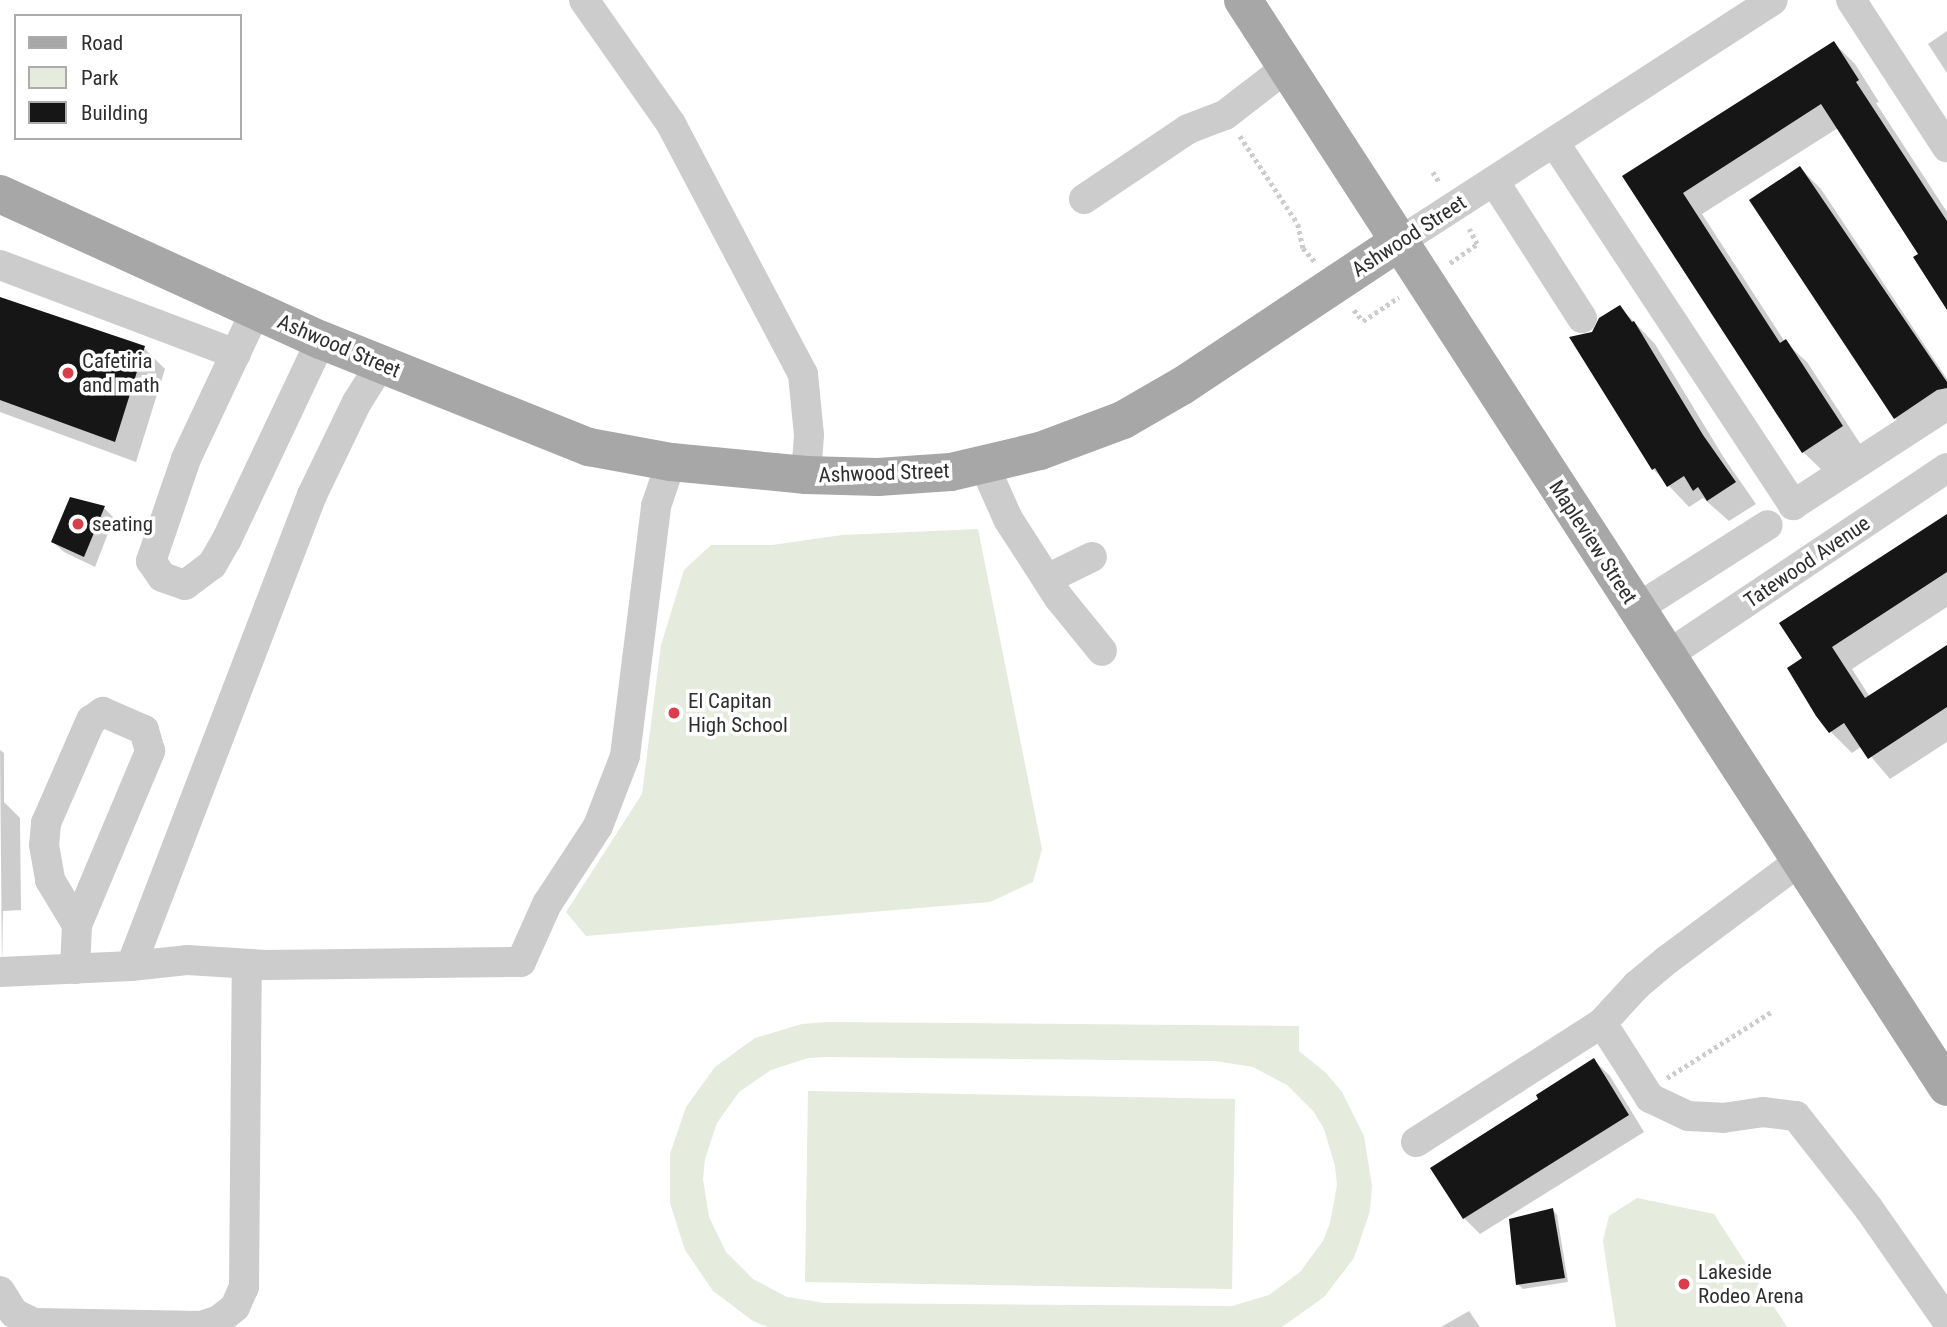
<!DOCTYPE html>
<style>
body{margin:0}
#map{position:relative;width:1947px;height:1327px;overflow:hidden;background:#fff;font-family:"Roboto Condensed",sans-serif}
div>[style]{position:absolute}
.green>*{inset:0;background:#e5ebdd}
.shadow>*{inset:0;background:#0003}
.building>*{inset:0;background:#161616}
.path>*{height:4.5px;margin-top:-2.25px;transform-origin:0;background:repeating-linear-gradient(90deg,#ccc 0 3.5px,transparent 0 7px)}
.minor>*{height:30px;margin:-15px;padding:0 15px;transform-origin:15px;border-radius:15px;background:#ccc}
.major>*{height:38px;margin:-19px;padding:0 19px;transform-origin:19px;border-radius:19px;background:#a7a7a7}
.dots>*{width:19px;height:19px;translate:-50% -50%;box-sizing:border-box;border:4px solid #fff;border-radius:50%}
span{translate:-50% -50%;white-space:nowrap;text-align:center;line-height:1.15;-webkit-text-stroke:7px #fff;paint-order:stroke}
.street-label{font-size:21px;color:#2f2f2f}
.poi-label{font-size:21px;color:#2f2f2f}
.left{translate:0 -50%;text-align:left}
.legend{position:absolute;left:14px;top:14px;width:228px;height:126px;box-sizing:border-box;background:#fff;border:2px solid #acacac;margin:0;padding:9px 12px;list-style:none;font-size:21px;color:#2f2f2f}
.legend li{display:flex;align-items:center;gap:14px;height:35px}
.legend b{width:35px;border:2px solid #acacac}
</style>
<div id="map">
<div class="green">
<i style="clip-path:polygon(978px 529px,1042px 849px,1033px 882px,990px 902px,586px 936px,566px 912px,642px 794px,661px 645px,684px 570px,711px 545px,772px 545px,842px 535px)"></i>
<i style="clip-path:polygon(evenodd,827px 1022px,1299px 1026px,1299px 1051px,1326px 1073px,1342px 1092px,1364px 1136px,1372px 1186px,1370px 1211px,1354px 1258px,1324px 1297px,1282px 1327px,768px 1327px,753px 1321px,713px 1291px,685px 1250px,670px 1203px,670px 1154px,686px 1107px,715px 1067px,755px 1038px,802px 1024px,827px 1022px,826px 1057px,1215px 1061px,1253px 1067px,1287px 1085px,1314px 1112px,1324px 1129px,1335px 1166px,1337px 1185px,1330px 1223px,1323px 1241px,1300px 1272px,1269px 1295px,1232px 1306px,825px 1303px,787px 1297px,753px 1279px,726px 1252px,709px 1217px,703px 1179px,705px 1159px,717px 1123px,739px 1092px,771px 1070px,808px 1058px,826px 1057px)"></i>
<i style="clip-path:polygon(808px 1091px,1235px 1099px,1232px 1289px,805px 1282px)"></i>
<i style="clip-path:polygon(1637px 1198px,1714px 1214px,1787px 1327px,1616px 1327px,1603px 1241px,1609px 1216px)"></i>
</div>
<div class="shadow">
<i style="clip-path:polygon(1947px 31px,1947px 73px,1928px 44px)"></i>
<i style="clip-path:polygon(1834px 43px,1855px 64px,1879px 102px,1876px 103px,1947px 212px,1947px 307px,1921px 254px,1838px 128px,1702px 214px,1785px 342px,1807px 362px,1863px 448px,1825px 473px,1803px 452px,1624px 177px)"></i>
<i style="clip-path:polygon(1800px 168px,1821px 189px,1947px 379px,1947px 419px,1916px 439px,1895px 418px)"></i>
<i style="clip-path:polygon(0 298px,144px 348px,165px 369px,136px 462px,0 412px)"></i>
<i style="clip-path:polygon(1620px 307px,1655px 344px,1724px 458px,1756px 504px,1729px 521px,1703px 498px,1689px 507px,1653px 469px,1593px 334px)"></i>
<i style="clip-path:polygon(104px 508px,114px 518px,95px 567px,64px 552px,53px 542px)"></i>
<i style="clip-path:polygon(1947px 515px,1947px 607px,1852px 669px,1870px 697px,1947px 649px,1947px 742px,1890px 779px,1862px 746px,1852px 753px,1831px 732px,1805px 659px)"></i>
<i style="clip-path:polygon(0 750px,4px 753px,4px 802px,20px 818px,21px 910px,3px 911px,2px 973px)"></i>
<i style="clip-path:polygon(1594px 1060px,1610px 1076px,1644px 1132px,1480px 1234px,1464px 1218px,1541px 1100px)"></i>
<i style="clip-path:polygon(1553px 1210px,1557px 1215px,1568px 1282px,1523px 1289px,1518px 1284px)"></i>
<i style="clip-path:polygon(1469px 1311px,1480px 1327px,1441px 1327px)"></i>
</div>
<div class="building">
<i style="clip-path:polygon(1834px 41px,1859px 80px,1856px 82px,1947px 221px,1947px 310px,1913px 257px,1918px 254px,1821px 104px,1683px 193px,1780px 343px,1786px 339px,1843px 426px,1802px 453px,1622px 176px)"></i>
<i style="clip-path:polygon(1800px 166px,1947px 382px,1947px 388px,1937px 390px,1894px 419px,1749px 200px)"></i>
<i style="clip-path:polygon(0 297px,145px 346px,115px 442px,0 400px)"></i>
<i style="clip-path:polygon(1620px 305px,1632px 322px,1634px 321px,1703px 435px,1736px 482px,1707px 501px,1698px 487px,1693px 491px,1684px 476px,1667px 487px,1655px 468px,1652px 470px,1569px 337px,1592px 332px,1599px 318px)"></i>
<i style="clip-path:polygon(70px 497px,105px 506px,84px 557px,51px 542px)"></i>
<i style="clip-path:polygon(1947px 514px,1947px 572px,1832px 647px,1865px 698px,1947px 645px,1947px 707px,1868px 759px,1844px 723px,1829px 733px,1816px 716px,1787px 668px,1802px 658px,1779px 623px)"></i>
<i style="clip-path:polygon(1594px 1058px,1629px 1115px,1463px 1219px,1430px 1168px,1538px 1099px,1536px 1095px)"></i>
<i style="clip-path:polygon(1553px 1208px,1565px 1278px,1516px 1285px,1509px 1219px)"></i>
</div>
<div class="path">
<i style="left:1240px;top:136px;width:105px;rotate:56.6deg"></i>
<i style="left:1298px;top:224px;width:25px;rotate:78deg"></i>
<i style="left:1303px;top:248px;width:18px;rotate:49deg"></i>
<i style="left:1433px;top:172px;width:13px;rotate:58deg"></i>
<i style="left:1450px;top:263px;width:33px;rotate:-35deg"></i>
<i style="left:1477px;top:244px;width:17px;rotate:-118deg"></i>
<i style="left:1354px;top:310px;width:14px;rotate:51deg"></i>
<i style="left:1363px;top:321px;width:43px;rotate:-33.7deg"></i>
<i style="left:1667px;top:1078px;width:123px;rotate:-32.4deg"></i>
</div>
<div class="minor">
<i style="left:584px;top:0;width:151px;rotate:54.9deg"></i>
<i style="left:671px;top:124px;width:283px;rotate:62.2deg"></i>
<i style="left:803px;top:374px;width:61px;rotate:84.4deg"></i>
<i style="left:809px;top:435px;width:40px;rotate:94.3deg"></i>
<i style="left:1851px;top:0;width:176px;rotate:56.9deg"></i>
<i style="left:1554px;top:142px;width:435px;rotate:56.6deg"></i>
<i style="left:1793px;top:505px;width:184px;rotate:-33deg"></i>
<i style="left:1494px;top:181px;width:163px;rotate:57.3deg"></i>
<i style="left:1084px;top:199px;width:125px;rotate:-33.9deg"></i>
<i style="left:1188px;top:129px;width:40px;rotate:-21deg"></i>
<i style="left:1225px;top:115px;width:77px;rotate:-37.6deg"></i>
<i style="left:1399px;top:242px;width:445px;rotate:-32.9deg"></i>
<i style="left:0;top:265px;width:252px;rotate:20.7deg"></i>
<i style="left:256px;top:310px;width:165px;rotate:115.2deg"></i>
<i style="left:186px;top:459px;width:108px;rotate:108.9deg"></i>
<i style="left:151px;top:561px;width:19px;rotate:55deg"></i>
<i style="left:162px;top:577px;width:24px;rotate:19deg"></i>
<i style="left:185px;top:585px;width:34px;rotate:-37deg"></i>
<i style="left:212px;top:565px;width:30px;rotate:-60deg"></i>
<i style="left:227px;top:539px;width:220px;rotate:-64.7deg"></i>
<i style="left:984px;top:465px;width:59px;rotate:66deg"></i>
<i style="left:1008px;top:519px;width:94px;rotate:57.2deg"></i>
<i style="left:1059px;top:598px;width:68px;rotate:50.9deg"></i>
<i style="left:1047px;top:579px;width:50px;rotate:-26.1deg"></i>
<i style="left:1636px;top:609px;width:156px;rotate:-32.5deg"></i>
<i style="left:1666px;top:656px;width:338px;rotate:-33.8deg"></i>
<i style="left:131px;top:966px;width:505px;rotate:-68.98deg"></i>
<i style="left:312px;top:495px;width:103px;rotate:-64.2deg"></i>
<i style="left:357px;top:402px;width:45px;rotate:-57.7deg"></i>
<i style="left:75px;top:969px;width:44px;rotate:-87.4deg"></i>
<i style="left:77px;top:925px;width:189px;rotate:-67.2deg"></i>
<i style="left:150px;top:751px;width:22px;rotate:-106deg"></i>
<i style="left:144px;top:730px;width:45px;rotate:-156.3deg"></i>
<i style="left:103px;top:712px;width:14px;rotate:146deg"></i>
<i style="left:91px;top:720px;width:112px;rotate:113.6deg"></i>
<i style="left:46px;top:823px;width:22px;rotate:95deg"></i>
<i style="left:44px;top:845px;width:36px;rotate:80deg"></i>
<i style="left:50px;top:880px;width:52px;rotate:59deg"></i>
<i style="left:0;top:972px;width:131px;rotate:-2.6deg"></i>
<i style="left:131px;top:966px;width:56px;rotate:-6.1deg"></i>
<i style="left:187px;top:960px;width:79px;rotate:3.6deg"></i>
<i style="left:266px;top:965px;width:255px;rotate:-0.7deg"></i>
<i style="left:521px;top:962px;width:64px;rotate:-65.9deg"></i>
<i style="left:547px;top:904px;width:93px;rotate:-56.8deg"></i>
<i style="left:598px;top:826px;width:75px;rotate:-68.9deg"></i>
<i style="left:625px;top:756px;width:252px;rotate:-82.9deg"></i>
<i style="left:656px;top:506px;width:46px;rotate:-71.2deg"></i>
<i style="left:1602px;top:1023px;width:89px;rotate:57.4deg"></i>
<i style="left:1650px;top:1098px;width:42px;rotate:25.3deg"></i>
<i style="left:1688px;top:1116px;width:35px;rotate:3deg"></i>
<i style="left:1723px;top:1118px;width:40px;rotate:-8.5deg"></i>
<i style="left:1763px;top:1112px;width:33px;rotate:7deg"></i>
<i style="left:1796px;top:1116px;width:118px;rotate:51.9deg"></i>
<i style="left:1869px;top:1209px;width:136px;rotate:55.1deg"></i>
<i style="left:1416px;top:1142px;width:221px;rotate:-32.6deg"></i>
<i style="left:1602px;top:1023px;width:52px;rotate:-47.4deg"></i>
<i style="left:1637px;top:985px;width:39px;rotate:-40deg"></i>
<i style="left:1667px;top:960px;width:166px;rotate:-36.7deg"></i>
<i style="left:0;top:1291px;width:26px;rotate:58deg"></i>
<i style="left:14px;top:1313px;width:22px;rotate:27deg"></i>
<i style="left:34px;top:1323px;width:167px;rotate:1deg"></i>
<i style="left:201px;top:1326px;width:19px;rotate:-18deg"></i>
<i style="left:219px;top:1320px;width:21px;rotate:-39deg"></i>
<i style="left:235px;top:1307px;width:22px;rotate:-66deg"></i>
<i style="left:244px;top:1287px;width:322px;rotate:-89.5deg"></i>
</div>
<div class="major">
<i style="left:1243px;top:0;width:1295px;rotate:57.07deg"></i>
<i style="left:0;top:194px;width:353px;rotate:24.5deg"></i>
<i style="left:321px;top:340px;width:289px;rotate:21.8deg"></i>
<i style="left:589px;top:447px;width:83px;rotate:10.4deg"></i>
<i style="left:671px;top:462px;width:136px;rotate:5.5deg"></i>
<i style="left:806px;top:475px;width:72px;rotate:1.6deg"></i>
<i style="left:878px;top:477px;width:73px;rotate:-3.9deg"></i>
<i style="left:951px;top:472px;width:91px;rotate:-13.3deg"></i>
<i style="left:1040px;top:451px;width:89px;rotate:-20.5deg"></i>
<i style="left:1123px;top:420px;width:68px;rotate:-30deg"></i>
<i style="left:1182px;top:386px;width:260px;rotate:-33.6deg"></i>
</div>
<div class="dots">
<i style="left:68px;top:373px;background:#d83f4a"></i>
<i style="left:78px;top:524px;background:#d83f4a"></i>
<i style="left:674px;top:713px;background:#d83f4a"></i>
<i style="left:1684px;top:1284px;background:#d83f4a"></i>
</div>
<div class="street-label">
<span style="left:1409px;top:236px;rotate:-33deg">Ashwood Street</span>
<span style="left:339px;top:346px;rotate:23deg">Ashwood Street</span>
<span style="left:884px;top:473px;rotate:-2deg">Ashwood Street</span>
<span style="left:1593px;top:542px;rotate:57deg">Mapleview Street</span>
<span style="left:1807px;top:562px;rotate:-34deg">Tatewood Avenue</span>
</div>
<div class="poi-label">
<span class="left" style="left:82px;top:373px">Cafetiria<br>and math</span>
<span class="left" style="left:92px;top:524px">seating</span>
<span class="left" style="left:688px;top:713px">El Capitan<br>High School</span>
<span class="left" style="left:1698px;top:1284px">Lakeside<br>Rodeo Arena</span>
</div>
<ul class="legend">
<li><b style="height:9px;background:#a7a7a7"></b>Road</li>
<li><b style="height:19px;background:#e5ebdd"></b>Park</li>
<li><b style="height:19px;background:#161616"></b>Building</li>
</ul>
</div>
